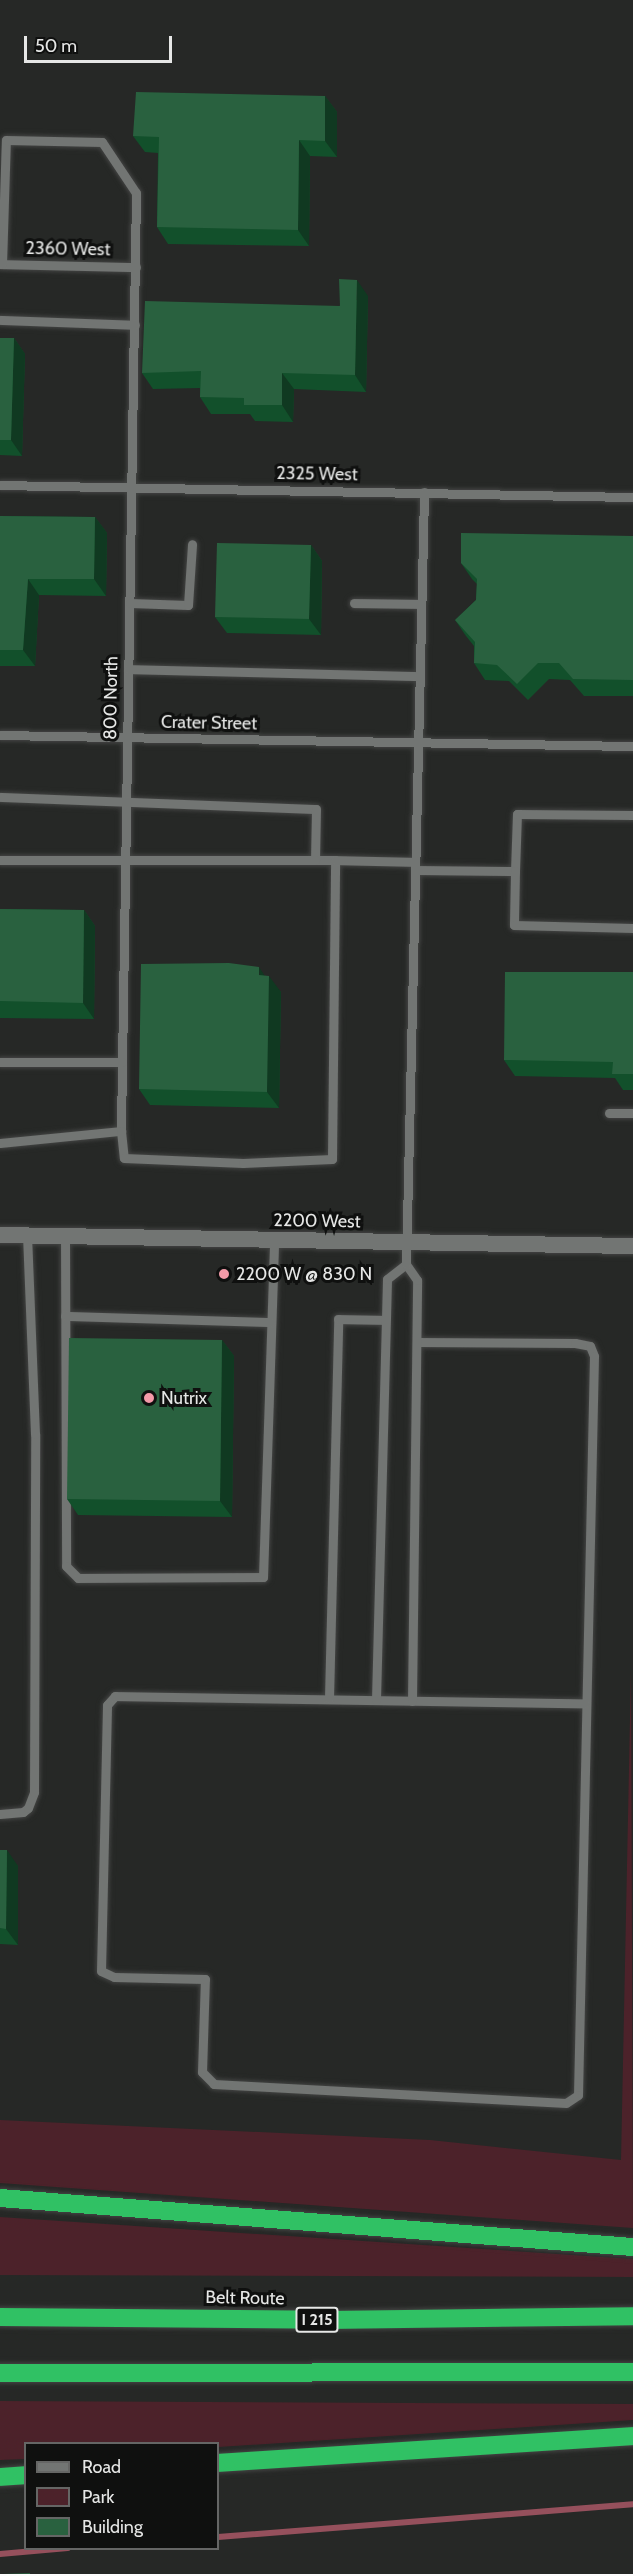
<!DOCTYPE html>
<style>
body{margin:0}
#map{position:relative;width:633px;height:2574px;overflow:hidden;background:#262826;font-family:Cabin,sans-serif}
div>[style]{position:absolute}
.green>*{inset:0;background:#4c222a}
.stream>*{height:6px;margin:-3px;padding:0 3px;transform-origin:3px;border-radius:3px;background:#95505c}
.roads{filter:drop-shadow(0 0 2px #434443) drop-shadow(0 0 2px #434443)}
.service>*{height:9px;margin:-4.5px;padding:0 4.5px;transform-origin:4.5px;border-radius:4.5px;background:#727573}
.tertiary>*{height:16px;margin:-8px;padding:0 8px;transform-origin:8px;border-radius:8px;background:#727573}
.motorway>*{height:18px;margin:-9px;padding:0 9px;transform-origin:9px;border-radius:9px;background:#30c164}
.wall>*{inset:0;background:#12502b}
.shaded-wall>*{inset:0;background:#103921}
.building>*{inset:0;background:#29613f}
.dots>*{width:16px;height:16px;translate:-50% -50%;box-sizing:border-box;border:3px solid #0f100f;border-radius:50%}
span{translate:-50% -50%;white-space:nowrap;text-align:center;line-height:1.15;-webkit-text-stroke:6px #0f100f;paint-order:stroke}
.shield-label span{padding:2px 4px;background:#0f100f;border:2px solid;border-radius:4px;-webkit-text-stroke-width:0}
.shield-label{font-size:16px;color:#e6e7e6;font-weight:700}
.street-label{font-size:18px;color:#e6e7e6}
.poi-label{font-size:18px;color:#e6e7e6}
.left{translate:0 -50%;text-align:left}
.legend{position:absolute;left:24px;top:2442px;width:195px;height:108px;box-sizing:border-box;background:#0f100f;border:2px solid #656665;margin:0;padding:8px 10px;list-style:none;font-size:18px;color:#e6e7e6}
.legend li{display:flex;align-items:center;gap:12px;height:30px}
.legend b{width:30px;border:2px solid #656665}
.scale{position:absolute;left:24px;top:36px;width:148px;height:27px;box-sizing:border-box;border:3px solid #e6e7e6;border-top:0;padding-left:8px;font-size:18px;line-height:21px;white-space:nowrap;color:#e6e7e6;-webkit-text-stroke:4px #0f100f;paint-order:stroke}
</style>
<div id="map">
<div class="green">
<i style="clip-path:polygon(631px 1669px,633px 2228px,0 2183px,0 2120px,430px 2140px,621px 2160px)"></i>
<i style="clip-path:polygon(0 2217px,633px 2259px,633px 2277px,0 2275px)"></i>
<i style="clip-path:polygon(0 2401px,633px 2404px,633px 2420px,218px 2447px,218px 2444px,26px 2444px,25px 2459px,0 2460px)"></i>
</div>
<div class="stream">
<i style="left:218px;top:2537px;width:416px;rotate:-4.5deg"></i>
<i style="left:0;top:2554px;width:68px;rotate:-5deg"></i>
</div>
<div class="roads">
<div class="service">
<i style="left:0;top:264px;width:136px;rotate:1.3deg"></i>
<i style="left:2px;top:264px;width:124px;rotate:-88.2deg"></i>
<i style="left:6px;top:140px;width:96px;rotate:1.2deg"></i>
<i style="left:102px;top:142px;width:61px;rotate:56.3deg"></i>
<i style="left:136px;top:193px;width:938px;rotate:90.92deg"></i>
<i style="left:0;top:320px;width:135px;rotate:2.1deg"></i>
<i style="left:0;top:485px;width:633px;rotate:1.09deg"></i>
<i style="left:130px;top:603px;width:58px;rotate:2deg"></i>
<i style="left:188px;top:605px;width:61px;rotate:-86.2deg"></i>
<i style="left:354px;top:603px;width:67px;rotate:0.9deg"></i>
<i style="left:128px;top:669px;width:291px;rotate:1.4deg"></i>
<i style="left:0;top:735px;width:633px;rotate:1deg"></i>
<i style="left:0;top:797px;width:316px;rotate:2.2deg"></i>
<i style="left:316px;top:809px;width:51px;rotate:91.1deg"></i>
<i style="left:315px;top:860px;width:20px"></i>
<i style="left:0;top:860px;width:315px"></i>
<i style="left:415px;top:870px;width:100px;rotate:0.6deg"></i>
<i style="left:515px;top:871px;width:57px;rotate:-88deg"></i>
<i style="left:517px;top:814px;width:116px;rotate:0.5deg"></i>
<i style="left:515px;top:871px;width:54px;rotate:91.1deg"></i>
<i style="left:514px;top:925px;width:119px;rotate:1.4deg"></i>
<i style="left:0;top:1062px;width:122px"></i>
<i style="left:609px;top:1113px;width:24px"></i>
<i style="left:0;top:1143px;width:122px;rotate:-5.7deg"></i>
<i style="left:121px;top:1131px;width:27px;rotate:84deg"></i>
<i style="left:124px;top:1158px;width:119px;rotate:2.4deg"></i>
<i style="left:243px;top:1163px;width:89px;rotate:-2.6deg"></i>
<i style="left:332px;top:1159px;width:299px;rotate:-89.4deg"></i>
<i style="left:335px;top:860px;width:80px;rotate:1.4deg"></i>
<i style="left:65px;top:1235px;width:331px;rotate:89.8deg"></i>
<i style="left:66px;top:1566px;width:17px;rotate:45deg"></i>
<i style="left:78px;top:1578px;width:185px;rotate:-0.3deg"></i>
<i style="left:263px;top:1577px;width:337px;rotate:-88.1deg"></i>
<i style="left:65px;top:1316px;width:206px;rotate:1.7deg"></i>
<i style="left:417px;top:1342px;width:158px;rotate:0.4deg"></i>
<i style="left:575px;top:1343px;width:15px;rotate:11deg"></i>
<i style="left:590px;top:1346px;width:11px;rotate:68deg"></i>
<i style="left:594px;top:1356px;width:739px;rotate:91.24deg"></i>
<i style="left:578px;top:2095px;width:14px;rotate:146deg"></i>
<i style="left:566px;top:2103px;width:353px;rotate:-176.9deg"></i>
<i style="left:214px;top:2084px;width:17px;rotate:-135deg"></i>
<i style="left:202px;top:2072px;width:93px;rotate:-88.2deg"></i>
<i style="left:205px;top:1979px;width:91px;rotate:-178.7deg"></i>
<i style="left:114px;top:1977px;width:14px;rotate:-155deg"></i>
<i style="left:101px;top:1971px;width:266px;rotate:-88.7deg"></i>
<i style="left:107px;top:1705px;width:12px;rotate:-48deg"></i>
<i style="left:115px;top:1696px;width:470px;rotate:0.9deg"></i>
<i style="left:329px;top:1699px;width:380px;rotate:-88.6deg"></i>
<i style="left:338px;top:1319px;width:47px;rotate:1.2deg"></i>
<i style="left:376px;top:1700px;width:421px;rotate:-88.5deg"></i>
<i style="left:387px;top:1279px;width:24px;rotate:-38deg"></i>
<i style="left:412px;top:1701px;width:421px;rotate:-89.3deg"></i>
<i style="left:417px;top:1280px;width:19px;rotate:-125deg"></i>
<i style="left:406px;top:1264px;width:772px;rotate:-88.66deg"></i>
<i style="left:0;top:1814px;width:23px;rotate:-5deg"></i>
<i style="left:23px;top:1812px;width:6px;rotate:-39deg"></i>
<i style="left:28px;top:1808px;width:17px;rotate:-69deg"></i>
<i style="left:34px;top:1792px;width:358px;rotate:-89.8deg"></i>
<i style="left:35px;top:1434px;width:199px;rotate:-92.3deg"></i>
</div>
<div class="tertiary">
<i style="left:0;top:1235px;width:633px;rotate:1deg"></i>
</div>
<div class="motorway">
<i style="left:0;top:2198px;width:635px;rotate:4.43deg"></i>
<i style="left:0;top:2317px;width:326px;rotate:0.5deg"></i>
<i style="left:326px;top:2320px;width:307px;rotate:-0.7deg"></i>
<i style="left:0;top:2373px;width:633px;rotate:-0.09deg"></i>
<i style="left:218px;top:2463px;width:416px;rotate:-3.7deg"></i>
<i style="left:0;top:2477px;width:26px;rotate:-4deg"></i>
</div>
</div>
<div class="wall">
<i style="clip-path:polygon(325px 96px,337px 112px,337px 157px,310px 156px,309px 246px,168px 244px,157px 227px,158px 153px,145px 152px,133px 136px)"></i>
<i style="clip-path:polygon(368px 296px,366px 392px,294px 389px,293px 422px,255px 421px,250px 414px,211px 414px,200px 397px,200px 388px,153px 389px,142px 373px)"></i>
<i style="clip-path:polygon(0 338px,14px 338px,25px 354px,22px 456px,0 455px)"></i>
<i style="clip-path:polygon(0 516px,95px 517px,107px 533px,106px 596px,39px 595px,35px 666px,0 666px)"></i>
<i style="clip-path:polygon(633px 536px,633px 696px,584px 696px,570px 680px,549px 679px,528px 700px,509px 681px,485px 680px,474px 663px,474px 646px,466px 636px,455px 620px,476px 600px,477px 584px,472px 579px,461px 563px)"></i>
<i style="clip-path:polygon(311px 545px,322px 561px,321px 635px,227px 633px,215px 617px)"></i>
<i style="clip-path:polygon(0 909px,84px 910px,95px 926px,94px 1019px,0 1018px)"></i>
<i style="clip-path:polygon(633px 972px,633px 1090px,623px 1090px,615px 1078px,515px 1076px,504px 1060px)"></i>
<i style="clip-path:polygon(265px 976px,281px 992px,279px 1108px,150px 1105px,139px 1089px)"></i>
<i style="clip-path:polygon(222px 1340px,234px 1356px,232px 1517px,78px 1515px,67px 1499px)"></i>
<i style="clip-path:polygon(0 1850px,18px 1866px,18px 1945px,0 1944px)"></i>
</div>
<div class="shaded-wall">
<i style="clip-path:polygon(325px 96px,337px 112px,337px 157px,325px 141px)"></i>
<i style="clip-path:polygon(299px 140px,310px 156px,309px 246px,298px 230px)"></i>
<i style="clip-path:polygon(357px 280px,368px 296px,366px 392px,355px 375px)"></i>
<i style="clip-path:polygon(14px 338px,25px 354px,22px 456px,11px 440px)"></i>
<i style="clip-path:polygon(282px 373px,294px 389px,293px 422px,282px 405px)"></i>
<i style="clip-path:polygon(95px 517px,107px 533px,106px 596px,94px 579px)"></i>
<i style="clip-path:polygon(311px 545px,322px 561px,321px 635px,309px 619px)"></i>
<i style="clip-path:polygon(28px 579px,39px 595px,35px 666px,23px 650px)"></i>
<i style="clip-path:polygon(84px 910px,95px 926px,94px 1019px,83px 1003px)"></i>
<i style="clip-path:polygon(259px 967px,269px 982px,269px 976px,281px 992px,279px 1108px,267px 1092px)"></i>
<i style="clip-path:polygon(222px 1340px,234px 1356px,232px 1517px,220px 1501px)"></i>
<i style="clip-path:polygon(7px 1850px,18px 1866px,18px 1945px,6px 1929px)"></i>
</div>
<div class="building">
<i style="clip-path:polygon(136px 92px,325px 96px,325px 141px,299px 140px,298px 230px,157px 227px,159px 137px,133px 136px)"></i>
<i style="clip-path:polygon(339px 279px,357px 280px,355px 375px,282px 373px,282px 405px,244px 405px,244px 398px,200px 397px,201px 371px,142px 373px,145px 301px,340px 306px)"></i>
<i style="clip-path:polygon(0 338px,14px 338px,11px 440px,0 440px)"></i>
<i style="clip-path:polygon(0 516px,95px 517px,94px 579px,28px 579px,23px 650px,0 650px)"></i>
<i style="clip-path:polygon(461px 533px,633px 536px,633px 680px,573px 679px,559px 663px,538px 663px,517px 684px,497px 665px,474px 663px,475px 642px,455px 620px,476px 600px,477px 579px,461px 563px)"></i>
<i style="clip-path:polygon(217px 543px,311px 545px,309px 619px,215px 617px)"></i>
<i style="clip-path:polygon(0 909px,84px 910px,83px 1003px,0 1001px)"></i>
<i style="clip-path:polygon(229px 963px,259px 967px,259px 975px,269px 976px,267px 1092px,139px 1089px,141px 964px)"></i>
<i style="clip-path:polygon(505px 972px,633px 972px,633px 1074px,612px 1074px,613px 1062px,504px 1060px)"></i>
<i style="clip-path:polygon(69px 1338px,222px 1340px,220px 1501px,67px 1499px)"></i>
<i style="clip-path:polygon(0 1850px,7px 1850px,6px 1929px,0 1928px)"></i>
<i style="clip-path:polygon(30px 2573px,30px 2574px,3px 2574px)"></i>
</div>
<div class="dots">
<i style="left:224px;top:1274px;background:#f39aa8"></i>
<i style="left:149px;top:1398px;background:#f39aa8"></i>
</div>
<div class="shield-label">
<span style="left:317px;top:2320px">I 215</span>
</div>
<div class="street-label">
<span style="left:68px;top:249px;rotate:1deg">2360 West</span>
<span style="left:317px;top:474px;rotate:1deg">2325 West</span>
<span style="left:111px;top:698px;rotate:-89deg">800 North</span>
<span style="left:209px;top:723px;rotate:1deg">Crater Street</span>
<span style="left:317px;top:1221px;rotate:1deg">2200 West</span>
<span style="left:245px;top:2298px;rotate:1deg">Belt Route</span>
</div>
<div class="poi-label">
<span class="left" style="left:236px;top:1274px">2200 W @ 830 N</span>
<span class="left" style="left:161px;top:1398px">Nutrix</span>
</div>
<ul class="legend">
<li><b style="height:8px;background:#727573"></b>Road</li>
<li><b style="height:16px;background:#4c222a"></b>Park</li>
<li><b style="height:16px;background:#29613f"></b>Building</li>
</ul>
<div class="scale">50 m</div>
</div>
